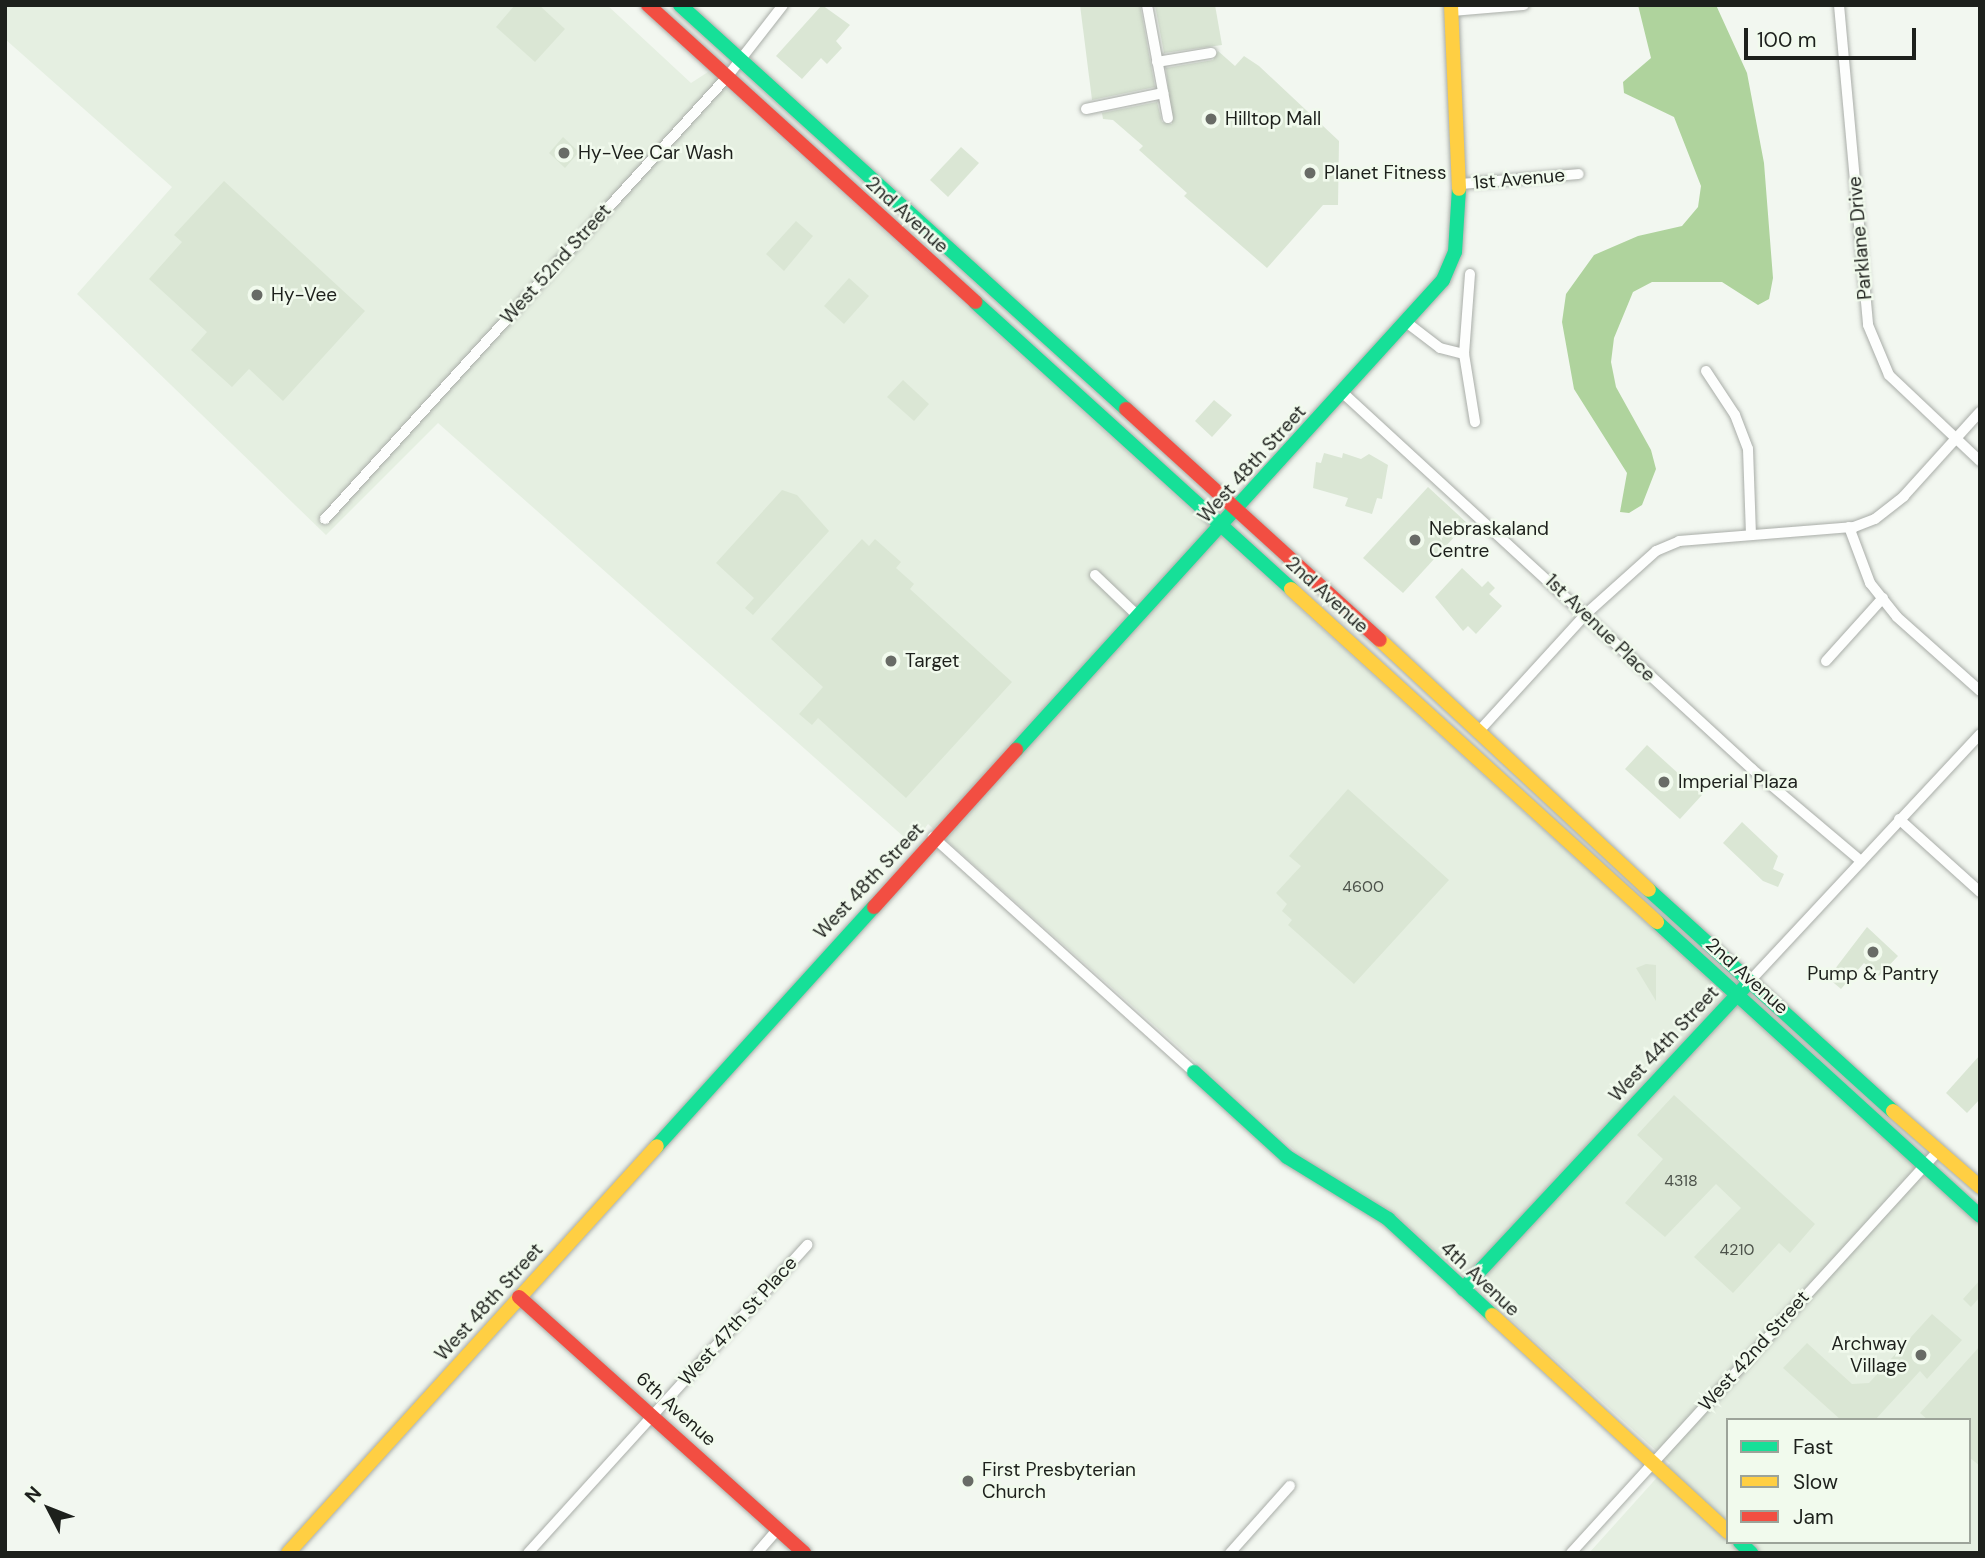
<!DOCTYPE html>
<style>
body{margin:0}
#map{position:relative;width:1985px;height:1558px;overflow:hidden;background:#f2f7f0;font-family:"DM Sans",sans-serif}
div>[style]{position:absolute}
.built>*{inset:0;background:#e5efe1}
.water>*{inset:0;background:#afd39d}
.building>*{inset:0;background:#dae6d4}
.roads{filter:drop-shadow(0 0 2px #a9ada8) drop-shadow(0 0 2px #a9ada8)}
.street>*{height:10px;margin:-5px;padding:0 5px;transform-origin:5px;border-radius:5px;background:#fdfefd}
.fast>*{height:14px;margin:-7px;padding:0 7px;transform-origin:7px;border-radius:7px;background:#16e098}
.slow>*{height:14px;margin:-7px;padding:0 7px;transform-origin:7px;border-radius:7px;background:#ffcf43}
.jam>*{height:14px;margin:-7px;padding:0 7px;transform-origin:7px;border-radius:7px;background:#f24e42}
.dots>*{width:19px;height:19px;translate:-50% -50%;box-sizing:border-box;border:4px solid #f1faed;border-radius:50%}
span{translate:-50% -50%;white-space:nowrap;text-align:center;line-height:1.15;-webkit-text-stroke:5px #f1faed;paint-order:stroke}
.number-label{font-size:16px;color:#4c524a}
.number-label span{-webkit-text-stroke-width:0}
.poi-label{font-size:19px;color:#1d201c}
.left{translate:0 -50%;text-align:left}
.right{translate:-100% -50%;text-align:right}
.street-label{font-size:19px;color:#1d201c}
.frame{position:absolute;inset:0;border:7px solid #1d201c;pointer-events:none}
.legend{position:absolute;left:1726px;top:1418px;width:245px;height:126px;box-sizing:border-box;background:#f1faed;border:2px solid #9ca399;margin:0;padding:9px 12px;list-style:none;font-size:21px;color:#1d201c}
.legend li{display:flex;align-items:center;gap:14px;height:35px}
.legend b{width:35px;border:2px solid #9ca399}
.north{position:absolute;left:14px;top:1474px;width:70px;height:70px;-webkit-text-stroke:5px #f1faed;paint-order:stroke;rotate:312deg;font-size:19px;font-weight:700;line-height:28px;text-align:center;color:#1d201c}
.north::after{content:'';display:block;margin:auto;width:24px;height:32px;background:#1d201c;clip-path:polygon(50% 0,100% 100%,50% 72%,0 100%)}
.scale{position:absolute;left:1744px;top:28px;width:172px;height:32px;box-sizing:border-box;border:4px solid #1d201c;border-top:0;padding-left:9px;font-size:21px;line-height:24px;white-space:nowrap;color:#1d201c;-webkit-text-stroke:5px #f1faed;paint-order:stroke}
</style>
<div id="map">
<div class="built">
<i style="clip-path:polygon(evenodd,5px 5px,607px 5px,691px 83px,708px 72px,1980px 1225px,1980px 1553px,1589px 1553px,1670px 1463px,1393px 1213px,1307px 1161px,928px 824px,913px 845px,438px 423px,326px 535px,77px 294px,172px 187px,5px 39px,5px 5px,1728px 1420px,1969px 1420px,1969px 1542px,1728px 1542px,1728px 1420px)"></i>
</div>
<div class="water">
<i style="clip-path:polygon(1638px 5px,1716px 5px,1747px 73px,1764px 163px,1773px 278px,1769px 299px,1758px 305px,1722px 282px,1652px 282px,1633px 292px,1614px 338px,1611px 362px,1616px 387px,1651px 450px,1656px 469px,1642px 505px,1629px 513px,1620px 512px,1627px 473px,1574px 389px,1562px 322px,1566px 294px,1594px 255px,1638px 236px,1682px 226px,1698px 207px,1701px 186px,1674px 117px,1624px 93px,1623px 82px,1651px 58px)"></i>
</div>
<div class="building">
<i style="clip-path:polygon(515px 5px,539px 5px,565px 29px,535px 62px,496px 27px)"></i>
<i style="clip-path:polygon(822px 5px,850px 25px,836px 41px,842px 48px,827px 64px,821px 58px,802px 79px,776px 56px)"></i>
<i style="clip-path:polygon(1080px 5px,1140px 5px,1155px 87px,1092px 100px)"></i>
<i style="clip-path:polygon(1155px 5px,1215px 5px,1222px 45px,1164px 53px)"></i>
<i style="clip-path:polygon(1218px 51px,1235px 66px,1244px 56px,1259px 66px,1339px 141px,1338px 205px,1323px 205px,1267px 268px,1184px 196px,1187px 193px,1139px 150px,1143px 146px,1113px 120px,1103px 119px,1102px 113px,1157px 102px,1162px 122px,1172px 124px,1166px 68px,1213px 60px)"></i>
<i style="clip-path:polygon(563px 137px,579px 152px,565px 168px,549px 153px)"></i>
<i style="clip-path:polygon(961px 147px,979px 163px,948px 197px,930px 180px)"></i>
<i style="clip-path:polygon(224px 181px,365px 311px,283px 401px,249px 369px,232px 387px,191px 350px,207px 332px,149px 279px,182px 242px,174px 235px)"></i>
<i style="clip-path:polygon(796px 221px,813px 236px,784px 271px,766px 254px)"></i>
<i style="clip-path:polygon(849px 278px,869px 296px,844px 324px,824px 306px)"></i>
<i style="clip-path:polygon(903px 380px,929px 404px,914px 421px,887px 397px)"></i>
<i style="clip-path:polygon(1214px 400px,1232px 415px,1212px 437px,1195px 421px)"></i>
<i style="clip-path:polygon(1324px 453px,1342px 458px,1343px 453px,1361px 459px,1369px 454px,1388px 465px,1382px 499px,1377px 498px,1372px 514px,1345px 506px,1348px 498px,1313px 488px,1316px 462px,1321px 463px)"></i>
<i style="clip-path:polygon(1428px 487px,1467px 523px,1403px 593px,1363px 558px)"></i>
<i style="clip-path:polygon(782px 490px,797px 495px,829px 531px,753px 615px,745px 608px,754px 598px,716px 563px)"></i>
<i style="clip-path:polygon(862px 539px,869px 546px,875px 539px,901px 562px,896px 568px,914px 584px,910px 589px,1012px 682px,906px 798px,818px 718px,812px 725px,799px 714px,823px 687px,771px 639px)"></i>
<i style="clip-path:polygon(1462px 568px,1482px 587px,1488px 581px,1495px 588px,1489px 594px,1502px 606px,1476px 634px,1468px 626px,1463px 631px,1435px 597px)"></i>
<i style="clip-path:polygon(1647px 745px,1702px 795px,1680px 819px,1625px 769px)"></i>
<i style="clip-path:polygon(1348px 789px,1449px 880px,1354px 984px,1288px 925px,1292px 920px,1282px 911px,1287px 904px,1276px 893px,1301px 866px,1289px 856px)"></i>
<i style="clip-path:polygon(1742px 822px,1778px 856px,1773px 869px,1784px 874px,1778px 887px,1763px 881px,1723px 843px)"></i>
<i style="clip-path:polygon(1867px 927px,1898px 956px,1879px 976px,1864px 963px,1841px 989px,1828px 978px)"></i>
<i style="clip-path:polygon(1646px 964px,1656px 965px,1656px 1001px,1636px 968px)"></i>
<i style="clip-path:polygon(1980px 1055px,1980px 1099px,1967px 1113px,1946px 1093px)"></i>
<i style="clip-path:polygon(1674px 1095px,1815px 1224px,1790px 1253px,1779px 1243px,1733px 1293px,1694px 1257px,1741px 1208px,1716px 1184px,1665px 1237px,1625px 1203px,1663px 1159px,1637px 1135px)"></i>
<i style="clip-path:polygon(1980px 1280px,1980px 1297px,1971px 1307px,1963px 1299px)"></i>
<i style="clip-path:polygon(1932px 1314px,1962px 1340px,1927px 1379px,1920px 1371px,1875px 1420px,1841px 1420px,1783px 1368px,1807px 1343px,1852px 1384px,1869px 1383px)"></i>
<i style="clip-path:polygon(1980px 1346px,1980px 1466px,1969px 1457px,1969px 1420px,1928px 1420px,1920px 1413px)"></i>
</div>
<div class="roads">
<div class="street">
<i style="left:1147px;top:5px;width:115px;rotate:79.5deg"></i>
<i style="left:1839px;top:5px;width:321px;rotate:84.8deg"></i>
<i style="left:1868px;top:325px;width:54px;rotate:67.2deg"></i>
<i style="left:1889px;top:375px;width:125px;rotate:43.4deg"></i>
<i style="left:1451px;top:11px;width:73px;rotate:-4.7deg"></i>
<i style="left:1157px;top:62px;width:55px;rotate:-9.5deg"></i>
<i style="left:1086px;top:109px;width:79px;rotate:-11.7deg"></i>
<i style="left:1460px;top:184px;width:119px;rotate:-4.8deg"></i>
<i style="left:1470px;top:274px;width:80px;rotate:94.3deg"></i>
<i style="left:1464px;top:354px;width:69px;rotate:80.8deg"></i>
<i style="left:1406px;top:322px;width:43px;rotate:37.4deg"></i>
<i style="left:1440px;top:348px;width:25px;rotate:14deg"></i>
<i style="left:1706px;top:371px;width:53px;rotate:56.6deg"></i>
<i style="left:1735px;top:415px;width:36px;rotate:69deg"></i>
<i style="left:1748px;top:449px;width:85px;rotate:88deg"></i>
<i style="left:1343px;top:393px;width:556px;rotate:42.59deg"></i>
<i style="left:1752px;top:769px;width:143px;rotate:40.2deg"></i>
<i style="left:325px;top:519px;width:597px;rotate:-47.71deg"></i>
<i style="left:727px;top:77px;width:91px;rotate:-52.1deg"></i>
<i style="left:1849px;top:527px;width:60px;rotate:69.4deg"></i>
<i style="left:1870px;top:583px;width:43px;rotate:51.5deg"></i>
<i style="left:1897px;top:617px;width:111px;rotate:41.7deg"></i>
<i style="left:1095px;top:575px;width:61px;rotate:43.7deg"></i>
<i style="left:1826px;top:661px;width:85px;rotate:-47.9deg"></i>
<i style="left:1480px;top:730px;width:159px;rotate:-47.6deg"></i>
<i style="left:1587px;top:613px;width:93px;rotate:-41.9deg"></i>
<i style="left:1656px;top:551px;width:25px;rotate:-23deg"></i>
<i style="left:1679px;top:541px;width:176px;rotate:-4.6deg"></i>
<i style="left:1854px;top:527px;width:22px;rotate:-21deg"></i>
<i style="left:1875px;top:519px;width:37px;rotate:-38deg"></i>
<i style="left:1904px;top:496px;width:113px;rotate:-47.9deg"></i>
<i style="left:1899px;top:819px;width:109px;rotate:42deg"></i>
<i style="left:933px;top:837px;width:351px;rotate:42deg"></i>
<i style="left:1748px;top:983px;width:340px;rotate:-47deg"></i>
<i style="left:528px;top:1553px;width:416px;rotate:-47.8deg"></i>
<i style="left:757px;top:1553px;width:32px;rotate:-49deg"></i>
<i style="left:1230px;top:1553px;width:90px;rotate:-48.2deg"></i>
<i style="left:1571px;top:1553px;width:546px;rotate:-47.6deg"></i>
</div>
<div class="fast">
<i style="left:680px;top:5px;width:602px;rotate:42.17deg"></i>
<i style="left:975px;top:302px;width:427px;rotate:42.2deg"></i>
<i style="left:1016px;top:750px;width:635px;rotate:-47.74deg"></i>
<i style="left:1443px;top:280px;width:30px;rotate:-67deg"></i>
<i style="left:1455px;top:252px;width:63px;rotate:-86.4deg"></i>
<i style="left:1649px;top:890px;width:329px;rotate:42.2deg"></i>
<i style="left:1657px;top:922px;width:437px;rotate:42.3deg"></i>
<i style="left:1194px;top:1072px;width:126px;rotate:42.4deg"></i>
<i style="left:1287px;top:1157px;width:119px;rotate:31.5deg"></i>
<i style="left:1388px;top:1219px;width:142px;rotate:42.7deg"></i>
<i style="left:657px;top:1146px;width:323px;rotate:-47.8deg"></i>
<i style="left:1463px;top:1289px;width:413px;rotate:-47deg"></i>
<i style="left:1740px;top:1542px;width:16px;rotate:45deg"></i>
</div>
<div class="slow">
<i style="left:1451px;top:5px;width:184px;rotate:87.5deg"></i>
<i style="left:1291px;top:589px;width:495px;rotate:42.3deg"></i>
<i style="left:1380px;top:640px;width:367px;rotate:42.9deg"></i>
<i style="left:1893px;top:1111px;width:116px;rotate:41.1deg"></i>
<i style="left:1492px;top:1315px;width:321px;rotate:42.6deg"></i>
<i style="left:288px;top:1553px;width:549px;rotate:-47.8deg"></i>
</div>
<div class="jam">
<i style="left:648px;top:5px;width:442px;rotate:42.2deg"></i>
<i style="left:1126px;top:409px;width:343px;rotate:42.3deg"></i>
<i style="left:874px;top:907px;width:212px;rotate:-47.9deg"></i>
<i style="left:519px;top:1297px;width:383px;rotate:41.9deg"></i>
</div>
</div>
<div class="dots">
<i style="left:1211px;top:119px;background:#686b66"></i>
<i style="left:564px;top:153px;background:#686b66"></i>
<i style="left:1310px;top:173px;background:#686b66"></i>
<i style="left:257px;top:295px;background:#686b66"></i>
<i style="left:1415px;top:540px;background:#686b66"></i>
<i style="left:891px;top:661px;background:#686b66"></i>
<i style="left:1664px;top:782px;background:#686b66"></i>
<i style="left:1873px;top:952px;background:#686b66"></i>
<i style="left:1921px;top:1355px;background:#686b66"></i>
<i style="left:968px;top:1481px;background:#686b66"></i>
</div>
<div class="number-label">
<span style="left:1363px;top:887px">4600</span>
<span style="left:1681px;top:1181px">4318</span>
<span style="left:1737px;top:1250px">4210</span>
</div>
<div class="poi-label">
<span class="left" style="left:1225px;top:119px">Hilltop Mall</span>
<span class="left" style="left:578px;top:153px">Hy-Vee Car Wash</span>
<span class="left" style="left:1324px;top:173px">Planet Fitness</span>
<span class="left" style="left:271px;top:295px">Hy-Vee</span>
<span class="left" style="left:1429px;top:540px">Nebraskaland<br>Centre</span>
<span class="left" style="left:905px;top:661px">Target</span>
<span class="left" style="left:1678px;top:782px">Imperial Plaza</span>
<span style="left:1873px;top:974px">Pump &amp; Pantry</span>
<span class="right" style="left:1907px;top:1355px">Archway<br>Village</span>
<span class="left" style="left:982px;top:1481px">First Presbyterian<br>Church</span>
</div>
<div class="street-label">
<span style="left:1519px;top:179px;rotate:-5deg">1st Avenue</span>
<span style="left:907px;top:215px;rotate:42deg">2nd Avenue</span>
<span style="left:1860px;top:238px;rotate:-95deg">Parklane Drive</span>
<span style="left:556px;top:264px;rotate:-48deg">West 52nd Street</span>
<span style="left:1252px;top:464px;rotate:-48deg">West 48th Street</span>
<span style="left:1327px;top:595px;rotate:42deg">2nd Avenue</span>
<span style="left:1600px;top:628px;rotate:44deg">1st Avenue Place</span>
<span style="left:869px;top:881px;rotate:-47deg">West 48th Street</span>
<span style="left:1747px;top:976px;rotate:42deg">2nd Avenue</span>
<span style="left:1664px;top:1044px;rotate:-47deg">West 44th Street</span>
<span style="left:1480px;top:1279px;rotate:43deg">4th Avenue</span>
<span style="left:489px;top:1302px;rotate:-48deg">West 48th Street</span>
<span style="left:738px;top:1321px;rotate:-48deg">West 47th St Place</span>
<span style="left:1754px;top:1351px;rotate:-48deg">West 42nd Street</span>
<span style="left:676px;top:1409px;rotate:42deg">6th Avenue</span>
</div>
<div class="frame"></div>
<ul class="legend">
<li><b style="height:9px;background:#16e098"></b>Fast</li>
<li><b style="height:9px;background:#ffcf43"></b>Slow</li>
<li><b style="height:9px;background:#f24e42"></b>Jam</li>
</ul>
<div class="north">N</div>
<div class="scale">100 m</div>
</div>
